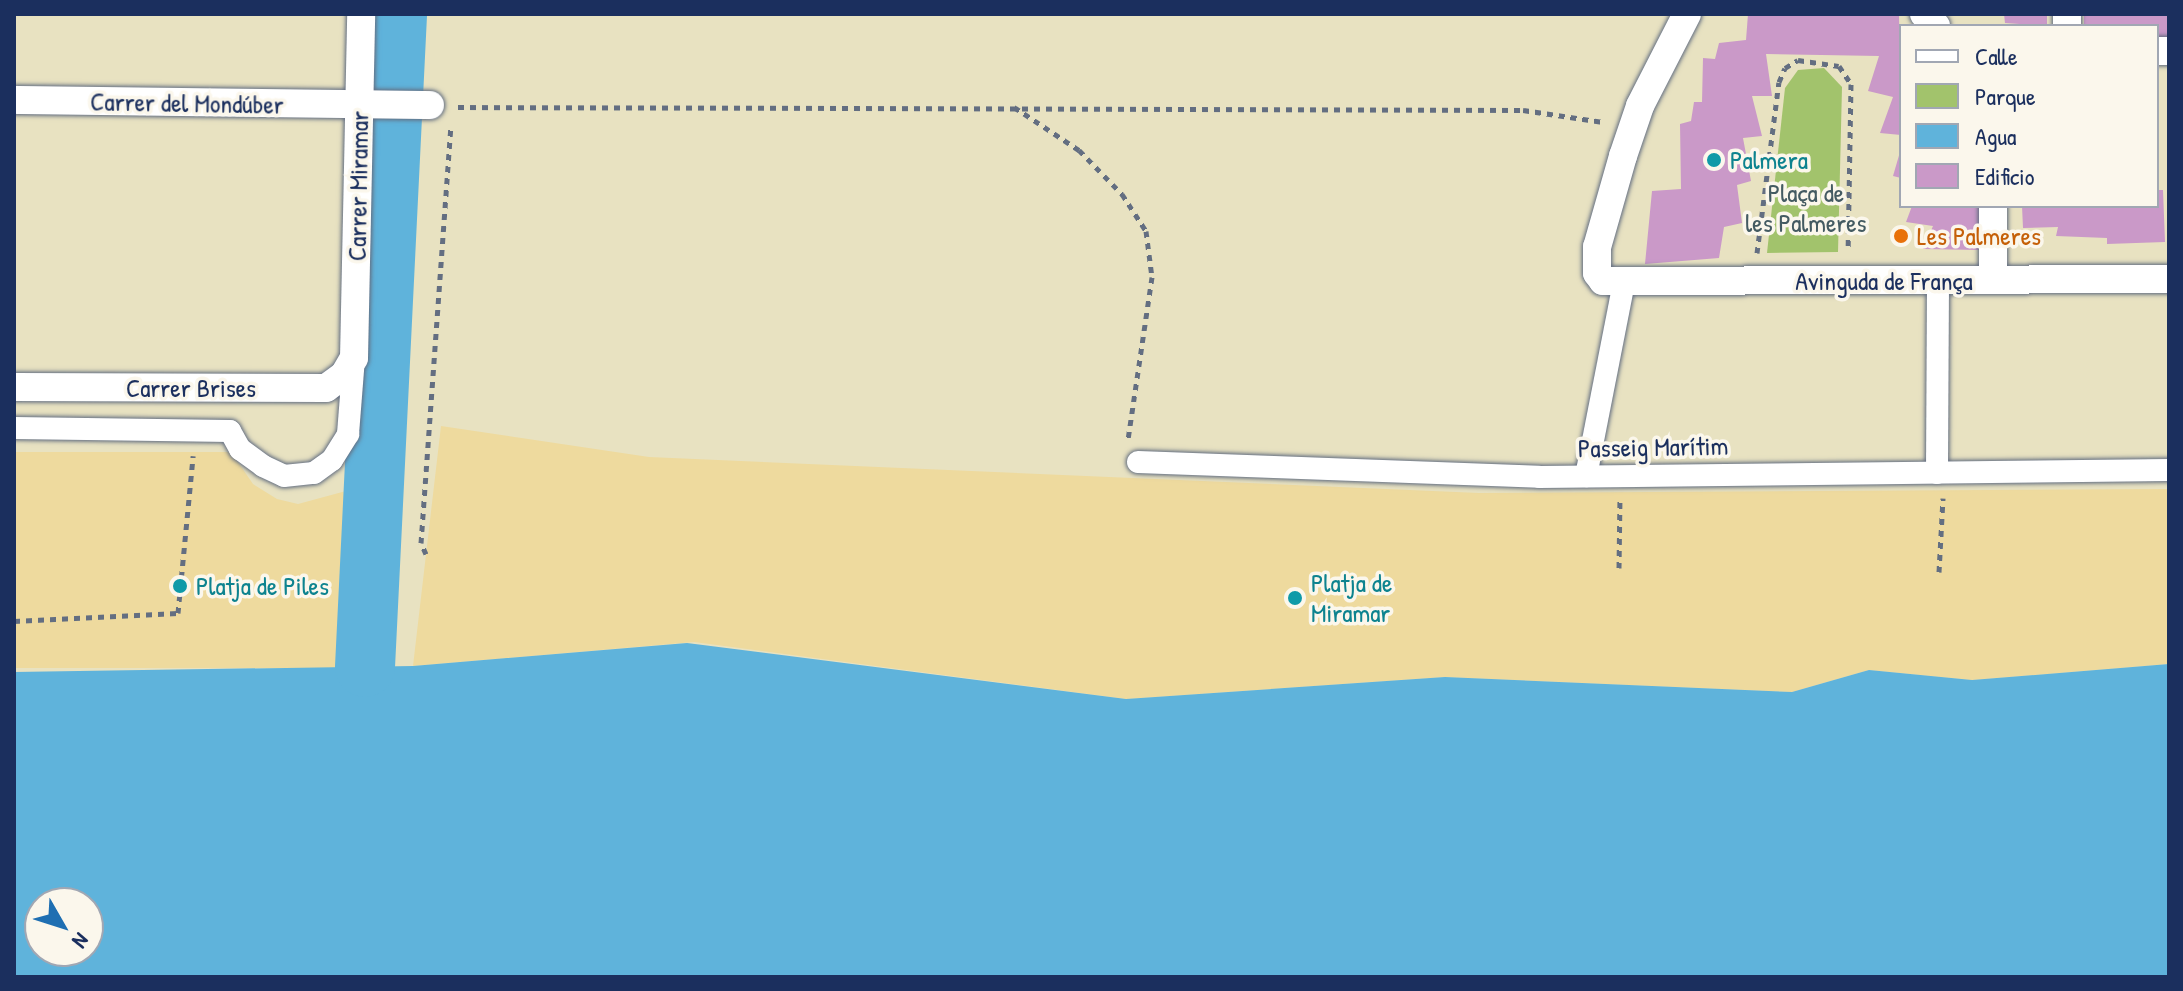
<!DOCTYPE html>
<meta charset="utf-8">
<style>
body{margin:0}
#map{position:relative;width:2183px;height:991px;overflow:hidden;background:#e8e2c1;font-family:"Patrick Hand",sans-serif}
div>[style]{position:absolute}
.green>*{inset:0;background:#a2c36c}
.sand>*{inset:0;background:#eeda9e}
.water>*{inset:0;background:#5fb3db}
.river>*{height:60px;margin:-30px;padding:0 30px;transform-origin:30px;border-radius:30px;background:#5fb3db}
.building>*{inset:0;background:#ca99c8}
.path>*{height:5px;margin-top:-2.5px;transform-origin:0;background:repeating-linear-gradient(90deg,#636e81 0 6px,transparent 0 12px)}
.roads{filter:drop-shadow(0 0 2px #636e81) drop-shadow(0 0 2px #636e81)}
.pedestrian>*{height:22px;margin:-11px;padding:0 11px;transform-origin:11px;border-radius:11px;background:#fff}
.minor>*{height:28px;margin:-14px;padding:0 14px;transform-origin:14px;border-radius:14px;background:#fff}
.dots>*{width:22px;height:22px;translate:-50% -50%;box-sizing:border-box;border:4px solid #fbf7ec;border-radius:50%}
span{translate:-50% -50%;white-space:nowrap;text-align:center;line-height:1.15;-webkit-text-stroke:7px #fbf7ec;paint-order:stroke}
.street-label{font-size:26px;color:#1b2f5e}
.culture-label{font-size:26px;color:#0d838f}
.left{translate:0 -50%;text-align:left}
.park-label{font-size:26px;color:#445b62}
.food-label{font-size:26px;color:#c56008}
.frame{position:absolute;inset:0;border:16px solid #1b2f5e;pointer-events:none}
.legend{position:absolute;left:1899px;top:24px;width:260px;height:184px;box-sizing:border-box;background:#fbf7ec;border:2px solid #a1a7b3;margin:0;padding:10px 14px;list-style:none;font-size:24px;color:#1b2f5e}
.legend li{display:flex;align-items:center;gap:16px;height:40px}
.legend b{width:40px;border:2px solid #a1a7b3}
.north{position:absolute;left:24px;top:887px;width:80px;height:80px;box-sizing:border-box;background:#fbf7ec;border:2px solid #a1a7b3;border-radius:50%;rotate:129deg;font-size:22px;font-weight:700;line-height:32px;text-align:center;color:#1b2f5e}
.north::after{content:'';display:block;margin:auto;width:28px;height:36px;background:#1f6fb2;clip-path:polygon(50% 0,100% 100%,50% 72%,0 100%)}
</style>
<div id="map">
<div class="green">
<i style="clip-path:polygon(1824px 68px,1842px 87px,1838px 252px,1767px 253px,1785px 88px,1798px 70px)"></i>
</div>
<div class="sand">
<i style="clip-path:polygon(441px 426px,649px 457px,1479px 493px,2169px 489px,2169px 664px,1972px 680px,1869px 670px,1792px 692px,1445px 677px,1126px 699px,694px 642px,413px 666px)"></i>
<i style="clip-path:polygon(14px 452px,231px 452px,253px 484px,277px 499px,298px 504px,346px 491px,346px 668px,14px 668px)"></i>
</div>
<div class="water">
<i style="clip-path:polygon(evenodd,687px 643px,1126px 699px,1445px 677px,1792px 692px,1869px 670px,1972px 680px,2169px 664px,2169px 977px,14px 977px,14px 672px,413px 666px,687px 643px,40px 903px,88px 903px,88px 951px,40px 951px,40px 903px)"></i>
</div>
<div class="river">
<i style="left:365px;top:667px;width:654px;rotate:-87.19deg"></i>
</div>
<div class="building">
<i style="clip-path:polygon(1748px 14px,1899px 14px,1901px 135px,1880px 133px,1893px 97px,1868px 91px,1879px 56px,1766px 54px,1772px 96px,1752px 96px,1762px 136px,1743px 138px,1751px 181px,1737px 185px,1742px 223px,1724px 227px,1719px 258px,1645px 264px,1652px 191px,1681px 189px,1680px 124px,1691px 121px,1694px 102px,1702px 102px,1703px 58px,1715px 59px,1719px 43px,1746px 40px)"></i>
<i style="clip-path:polygon(2004px 14px,2047px 14px,2047px 26px,2005px 23px)"></i>
<i style="clip-path:polygon(2084px 14px,2169px 14px,2169px 37px,2157px 37px,2157px 26px,2084px 26px)"></i>
<i style="clip-path:polygon(1900px 152px,1901px 152px,1901px 178px,1893px 176px)"></i>
<i style="clip-path:polygon(2157px 190px,2163px 190px,2165px 242px,2107px 244px,2107px 238px,2056px 236px,2058px 227px,2023px 228px,2022px 206px,2157px 206px)"></i>
<i style="clip-path:polygon(1912px 206px,1981px 206px,1979px 250px,1923px 249px,1933px 226px,1906px 222px)"></i>
</div>
<div class="path">
<i style="left:458px;top:107px;width:1065px;rotate:0.16deg"></i>
<i style="left:1523px;top:110px;width:81px;rotate:8.5deg"></i>
<i style="left:1014px;top:107px;width:78px;rotate:33.5deg"></i>
<i style="left:1079px;top:150px;width:62px;rotate:45.7deg"></i>
<i style="left:1122px;top:194px;width:44px;rotate:57deg"></i>
<i style="left:1146px;top:231px;width:46px;rotate:82.6deg"></i>
<i style="left:1152px;top:277px;width:164px;rotate:98.4deg"></i>
<i style="left:1757px;top:253px;width:172px;rotate:-82.7deg"></i>
<i style="left:1779px;top:82px;width:15px;rotate:-67deg"></i>
<i style="left:1785px;top:68px;width:15px;rotate:-32deg"></i>
<i style="left:1798px;top:60px;width:41px;rotate:8.3deg"></i>
<i style="left:1839px;top:66px;width:22px;rotate:56deg"></i>
<i style="left:1851px;top:84px;width:167px;rotate:91deg"></i>
<i style="left:426px;top:554px;width:12px;rotate:-114deg"></i>
<i style="left:421px;top:543px;width:416px;rotate:-85.9deg"></i>
<i style="left:1619px;top:568px;width:68px;rotate:-89.2deg"></i>
<i style="left:1939px;top:572px;width:74px;rotate:-86.9deg"></i>
<i style="left:14px;top:621px;width:164px;rotate:-2.8deg"></i>
<i style="left:178px;top:613px;width:158px;rotate:-84.5deg"></i>
</div>
<div class="roads">
<div class="pedestrian">
<i style="left:14px;top:428px;width:216px;rotate:0.8deg"></i>
<i style="left:230px;top:431px;width:21px;rotate:61deg"></i>
<i style="left:240px;top:449px;width:29px;rotate:36deg"></i>
<i style="left:263px;top:466px;width:23px;rotate:25deg"></i>
<i style="left:284px;top:476px;width:30px;rotate:-6deg"></i>
<i style="left:314px;top:473px;width:22px;rotate:-36deg"></i>
<i style="left:332px;top:460px;width:31px;rotate:-58deg"></i>
<i style="left:348px;top:434px;width:76px;rotate:-85.5deg"></i>
<i style="left:1138px;top:462px;width:401px;rotate:2.1deg"></i>
<i style="left:1539px;top:477px;width:630px;rotate:-0.64deg"></i>
<i style="left:1937px;top:473px;width:194px;rotate:-89.7deg"></i>
<i style="left:1586px;top:476px;width:197px;rotate:-78.9deg"></i>
</div>
<div class="minor">
<i style="left:1687px;top:14px;width:103px;rotate:117.1deg"></i>
<i style="left:1640px;top:106px;width:53px;rotate:108.8deg"></i>
<i style="left:1623px;top:156px;width:95px;rotate:105.9deg"></i>
<i style="left:1597px;top:247px;width:26px;rotate:90deg"></i>
<i style="left:1597px;top:273px;width:10px;rotate:53deg"></i>
<i style="left:1603px;top:281px;width:566px;rotate:-0.2deg"></i>
<i style="left:1924px;top:14px;width:17px;rotate:45deg"></i>
<i style="left:2067px;top:26px;width:12px;rotate:-90deg"></i>
<i style="left:2157px;top:51px;width:12px"></i>
<i style="left:14px;top:100px;width:416px;rotate:0.7deg"></i>
<i style="left:1993px;top:206px;width:74px;rotate:90deg"></i>
<i style="left:14px;top:387px;width:312px;rotate:0.2deg"></i>
<i style="left:326px;top:388px;width:22px;rotate:-36deg"></i>
<i style="left:344px;top:375px;width:20px;rotate:-60deg"></i>
<i style="left:354px;top:358px;width:344px;rotate:-88.8deg"></i>
</div>
</div>
<div class="dots">
<i style="left:1714px;top:160px;background:#0f9aa8"></i>
<i style="left:1901px;top:236px;background:#e8710a"></i>
<i style="left:180px;top:586px;background:#0f9aa8"></i>
<i style="left:1295px;top:598px;background:#0f9aa8"></i>
</div>
<div class="street-label">
<span style="left:187px;top:103px;rotate:1deg">Carrer del Mondúber</span>
<span style="left:358px;top:186px;rotate:-89deg">Carrer Miramar</span>
<span style="left:1884px;top:281px">Avinguda de França</span>
<span style="left:191px;top:388px">Carrer Brises</span>
<span style="left:1653px;top:447px;rotate:-1deg">Passeig Marítim</span>
</div>
<div class="culture-label">
<span class="left" style="left:1730px;top:160px">Palmera</span>
<span class="left" style="left:1311px;top:598px">Platja de<br>Miramar</span>
<span class="left" style="left:196px;top:586px">Platja de Piles</span>
</div>
<div class="park-label">
<span style="left:1806px;top:208px">Plaça de<br>les Palmeres</span>
</div>
<div class="food-label">
<span class="left" style="left:1917px;top:236px">Les Palmeres</span>
</div>
<div class="frame"></div>
<ul class="legend">
<li><b style="height:10px;background:#fff"></b>Calle</li>
<li><b style="height:22px;background:#a2c36c"></b>Parque</li>
<li><b style="height:22px;background:#5fb3db"></b>Agua</li>
<li><b style="height:22px;background:#ca99c8"></b>Edificio</li>
</ul>
<div class="north">N</div>
</div>
